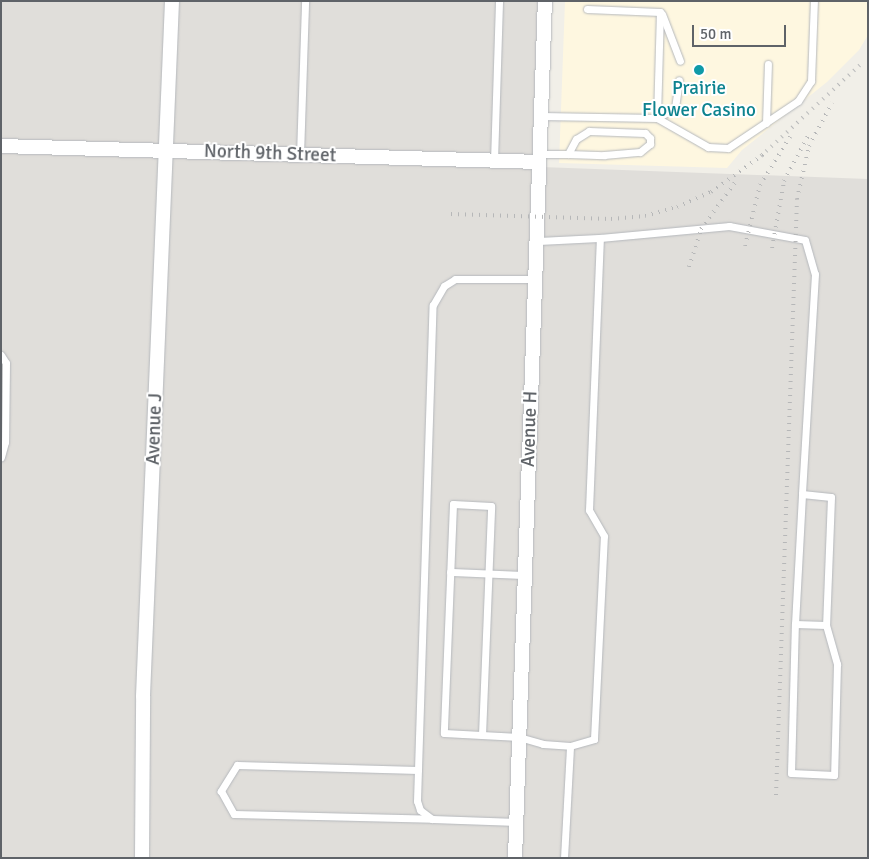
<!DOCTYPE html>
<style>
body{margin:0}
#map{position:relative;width:869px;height:859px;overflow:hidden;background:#f1efe8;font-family:Signika,sans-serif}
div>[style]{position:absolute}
.commercial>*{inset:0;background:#fef7e0}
.industrial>*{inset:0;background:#e0deda}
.roads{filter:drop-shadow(0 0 1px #b5b8bc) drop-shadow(0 0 1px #b5b8bc)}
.lane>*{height:7px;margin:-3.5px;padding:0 3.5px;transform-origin:3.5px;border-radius:3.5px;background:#fff}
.street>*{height:14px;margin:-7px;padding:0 7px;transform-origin:7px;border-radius:7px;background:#fff}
.rail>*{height:4px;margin-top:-2px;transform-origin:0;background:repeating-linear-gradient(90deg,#b6b7b8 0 1px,transparent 0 7px)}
.dots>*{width:14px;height:14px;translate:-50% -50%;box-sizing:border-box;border:2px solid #fff;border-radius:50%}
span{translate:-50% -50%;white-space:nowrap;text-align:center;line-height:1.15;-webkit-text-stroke:4px #fff;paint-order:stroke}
.culture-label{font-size:19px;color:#0d838f}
.street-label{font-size:19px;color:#5f6368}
.frame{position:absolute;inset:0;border:2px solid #5f6368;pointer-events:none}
.scale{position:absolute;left:692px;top:25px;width:94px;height:22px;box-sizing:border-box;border:2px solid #5f6368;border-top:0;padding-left:6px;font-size:15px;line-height:18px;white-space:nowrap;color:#5f6368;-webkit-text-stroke:4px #fff;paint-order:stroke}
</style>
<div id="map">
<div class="commercial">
<i style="clip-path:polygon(565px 1px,868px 1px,868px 35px,859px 50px,827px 82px,742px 150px,727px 168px,559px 163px)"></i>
</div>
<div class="industrial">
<i style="clip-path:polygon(1px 1px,547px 1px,541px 167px,868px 179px,868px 858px,1px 858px)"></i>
</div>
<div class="roads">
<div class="lane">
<i style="left:587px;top:9px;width:73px;rotate:2.4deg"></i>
<i style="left:662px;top:14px;width:50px;rotate:69deg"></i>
<i style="left:541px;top:116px;width:116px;rotate:1deg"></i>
<i style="left:657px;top:118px;width:21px;rotate:-29deg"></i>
<i style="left:675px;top:108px;width:28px;rotate:-82deg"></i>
<i style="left:657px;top:118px;width:59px;rotate:29.6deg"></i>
<i style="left:708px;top:147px;width:20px;rotate:3deg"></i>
<i style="left:728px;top:148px;width:84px;rotate:-33.9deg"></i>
<i style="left:798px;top:101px;width:24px;rotate:-57deg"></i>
<i style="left:811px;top:81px;width:80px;rotate:-87.9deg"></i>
<i style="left:657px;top:118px;width:106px;rotate:-88.4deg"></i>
<i style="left:766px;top:123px;width:59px;rotate:-88.1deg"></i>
<i style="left:540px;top:154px;width:28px"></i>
<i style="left:568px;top:154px;width:36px;rotate:2deg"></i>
<i style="left:604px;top:155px;width:36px;rotate:-5deg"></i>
<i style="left:640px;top:152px;width:13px;rotate:-39deg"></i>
<i style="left:650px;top:144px;width:6px;rotate:-90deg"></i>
<i style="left:650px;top:138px;width:7px;rotate:-135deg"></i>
<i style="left:645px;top:133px;width:56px;rotate:-178deg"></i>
<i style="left:589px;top:131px;width:15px;rotate:148deg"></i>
<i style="left:576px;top:139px;width:17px;rotate:118deg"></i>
<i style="left:300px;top:155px;width:154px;rotate:-88.1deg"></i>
<i style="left:494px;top:161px;width:160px;rotate:-88.2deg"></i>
<i style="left:600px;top:238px;width:130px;rotate:-5.3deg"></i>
<i style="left:729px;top:226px;width:77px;rotate:10.4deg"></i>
<i style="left:805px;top:240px;width:35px;rotate:74deg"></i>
<i style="left:815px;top:274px;width:220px;rotate:93.4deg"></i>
<i style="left:802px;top:494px;width:29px;rotate:6deg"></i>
<i style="left:831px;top:497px;width:128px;rotate:92.2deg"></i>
<i style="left:826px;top:625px;width:41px;rotate:74.2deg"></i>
<i style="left:837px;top:664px;width:111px;rotate:91.5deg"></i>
<i style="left:834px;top:775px;width:43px;rotate:-177.3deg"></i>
<i style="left:791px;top:773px;width:149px;rotate:-88.5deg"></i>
<i style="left:795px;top:624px;width:31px;rotate:2deg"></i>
<i style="left:1px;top:355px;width:9px;rotate:58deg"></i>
<i style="left:6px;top:363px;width:79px;rotate:90.7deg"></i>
<i style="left:5px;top:442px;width:16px;rotate:105deg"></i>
<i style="left:450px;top:572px;width:75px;rotate:2.3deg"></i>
<i style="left:795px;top:624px;width:130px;rotate:-86.9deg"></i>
<i style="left:482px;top:735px;width:229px;rotate:-87.7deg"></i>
<i style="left:491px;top:506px;width:38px;rotate:-177deg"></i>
<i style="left:453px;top:504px;width:229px;rotate:92.3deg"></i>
<i style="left:444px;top:733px;width:75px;rotate:3.1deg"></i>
<i style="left:519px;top:737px;width:25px;rotate:16deg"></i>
<i style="left:543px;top:744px;width:27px;rotate:4deg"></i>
<i style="left:570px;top:746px;width:25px;rotate:-16deg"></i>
<i style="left:594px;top:739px;width:203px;rotate:-87.2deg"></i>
<i style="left:604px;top:536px;width:30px;rotate:-120deg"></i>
<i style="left:589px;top:510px;width:272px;rotate:-87.7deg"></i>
<i style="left:600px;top:238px;width:63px;rotate:177.3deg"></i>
<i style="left:418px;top:770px;width:181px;rotate:-178.4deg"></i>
<i style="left:237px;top:765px;width:31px;rotate:122deg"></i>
<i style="left:221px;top:791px;width:26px;rotate:61deg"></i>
<i style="left:234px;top:814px;width:198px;rotate:1.4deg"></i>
<i style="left:517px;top:822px;width:85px;rotate:-178deg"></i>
<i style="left:432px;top:819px;width:15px;rotate:-143deg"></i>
<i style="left:420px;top:810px;width:9px;rotate:-108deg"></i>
<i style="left:417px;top:801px;width:496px;rotate:-88.2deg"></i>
<i style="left:433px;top:305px;width:22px;rotate:-60deg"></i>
<i style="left:444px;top:286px;width:13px;rotate:-32deg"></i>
<i style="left:455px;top:279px;width:80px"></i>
<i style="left:564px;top:858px;width:112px;rotate:-86.9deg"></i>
</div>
<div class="street">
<i style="left:1px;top:146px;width:538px;rotate:1.7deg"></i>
<i style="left:142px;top:858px;width:162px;rotate:-89.6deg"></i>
<i style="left:143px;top:696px;width:696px;rotate:-87.61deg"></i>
<i style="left:515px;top:858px;width:858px;rotate:-88deg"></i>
</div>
</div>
<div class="rail">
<i style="left:761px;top:156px;width:137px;rotate:-42.6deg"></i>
<i style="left:451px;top:214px;width:160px;rotate:1.8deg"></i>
<i style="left:611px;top:219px;width:34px;rotate:-5deg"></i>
<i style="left:645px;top:216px;width:33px;rotate:-16deg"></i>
<i style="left:677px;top:207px;width:37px;rotate:-24deg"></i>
<i style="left:711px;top:192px;width:67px;rotate:-35.8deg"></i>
<i style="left:745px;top:246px;width:63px;rotate:-76.2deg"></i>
<i style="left:760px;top:185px;width:57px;rotate:-58deg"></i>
<i style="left:772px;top:248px;width:68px;rotate:-79.8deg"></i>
<i style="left:784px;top:181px;width:53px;rotate:-62deg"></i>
<i style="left:689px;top:267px;width:40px;rotate:-72deg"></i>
<i style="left:701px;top:229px;width:59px;rotate:-53.9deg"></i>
<i style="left:776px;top:795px;width:596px;rotate:-87.98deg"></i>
<i style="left:797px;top:199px;width:54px;rotate:-77.2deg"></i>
<i style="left:809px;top:146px;width:49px;rotate:-61.9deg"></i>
</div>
<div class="dots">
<i style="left:699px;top:70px;background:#0f9aa8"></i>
</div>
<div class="culture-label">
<span style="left:699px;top:100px">Prairie<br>Flower Casino</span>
</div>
<div class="street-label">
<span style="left:270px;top:154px;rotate:2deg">North 9th Street</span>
<span style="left:155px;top:429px;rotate:-88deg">Avenue J</span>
<span style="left:530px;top:429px;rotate:-88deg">Avenue H</span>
</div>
<div class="frame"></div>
<div class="scale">50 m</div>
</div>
